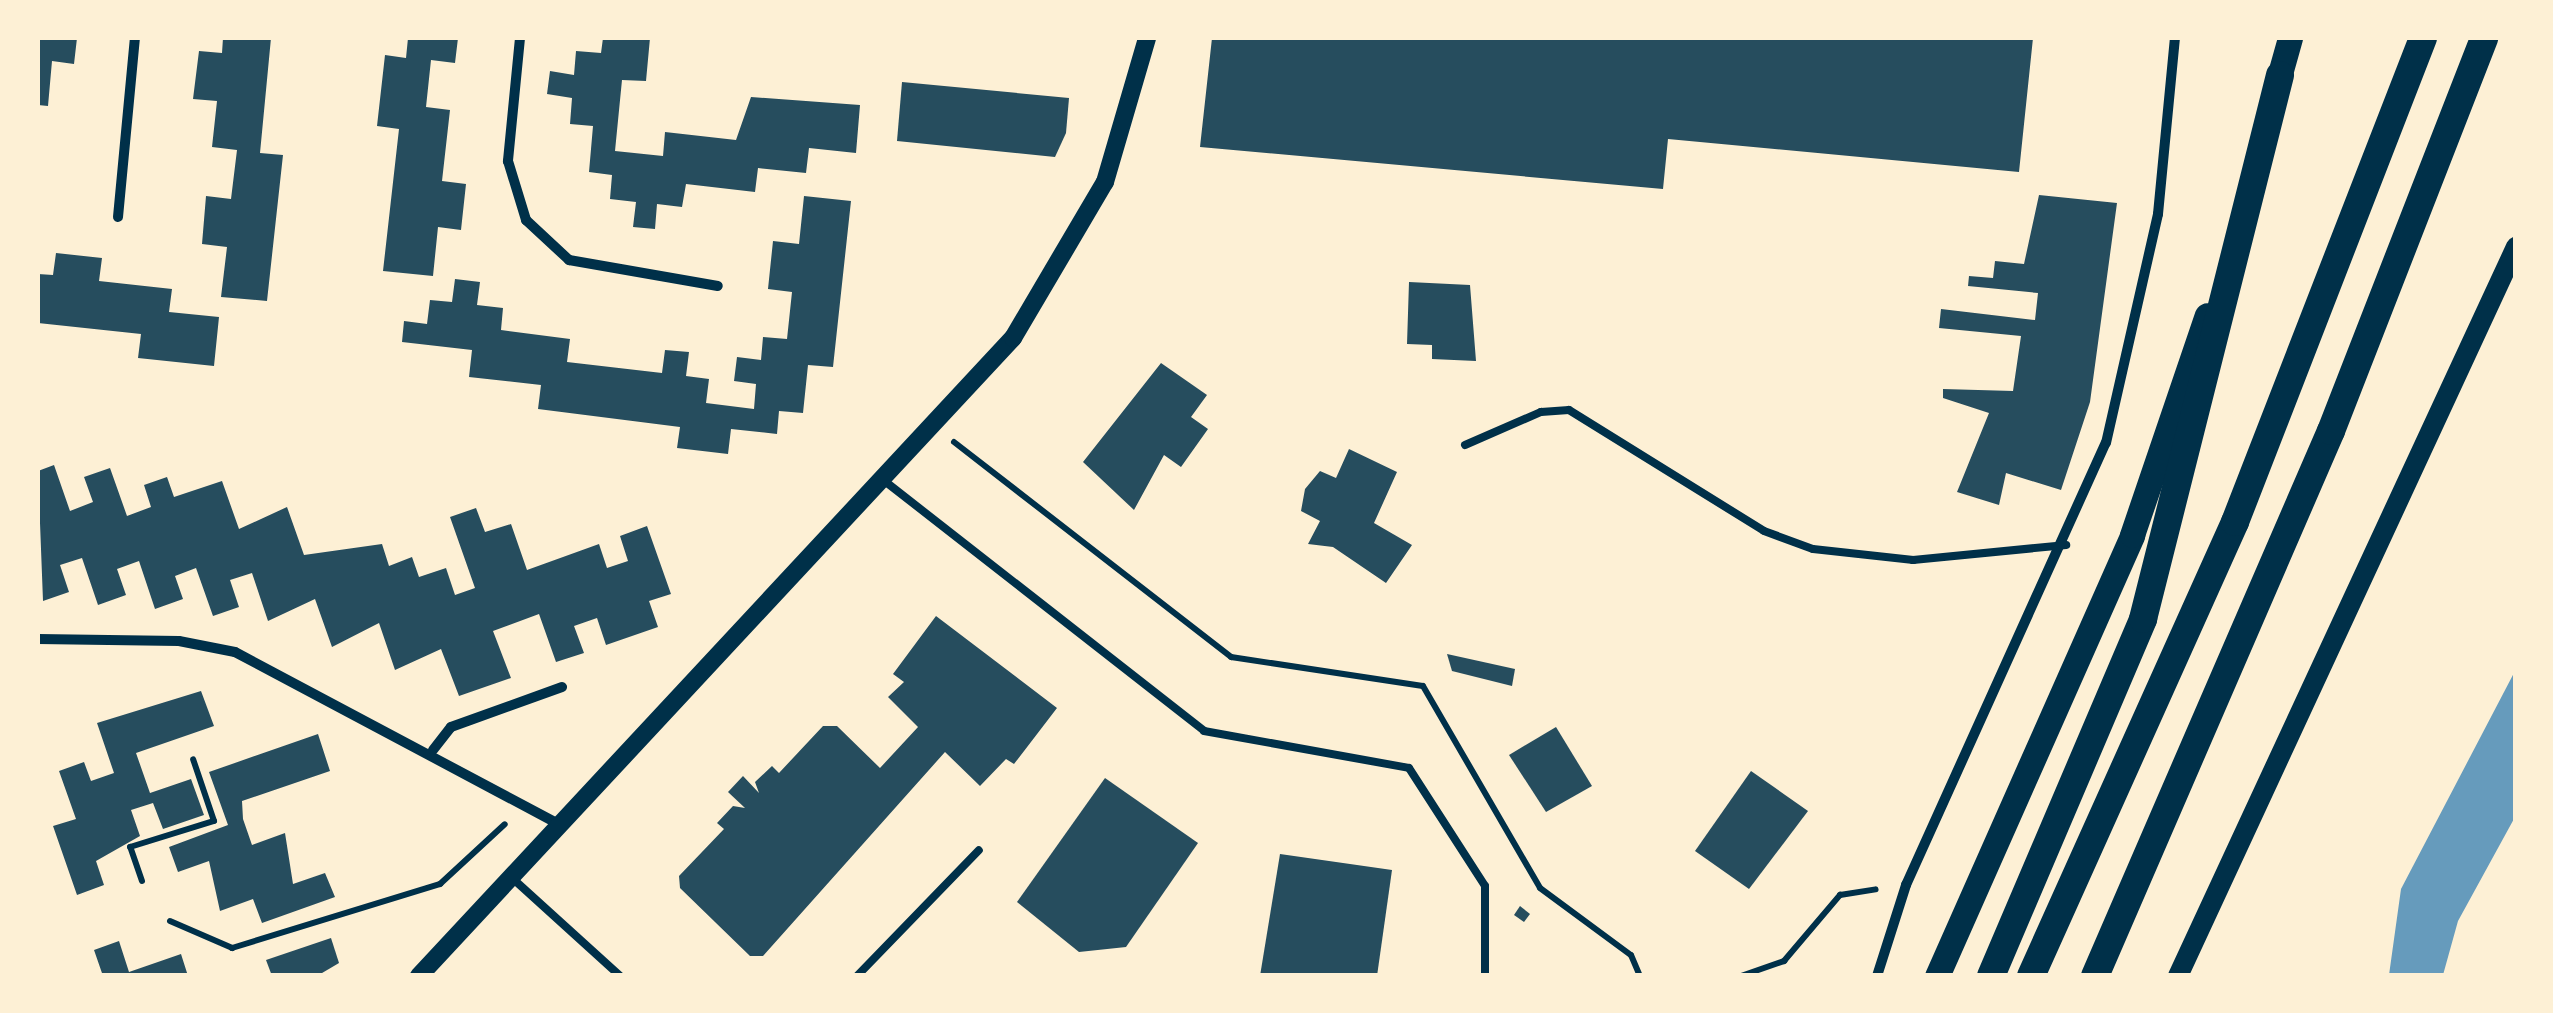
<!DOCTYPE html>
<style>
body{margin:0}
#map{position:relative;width:2553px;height:1013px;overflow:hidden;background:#fdf0d5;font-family:"Space Grotesk",sans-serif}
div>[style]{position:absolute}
.water>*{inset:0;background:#669bbc}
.building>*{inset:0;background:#264d5e}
.path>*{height:6px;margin:-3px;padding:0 3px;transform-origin:3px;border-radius:3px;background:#003049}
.service>*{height:8px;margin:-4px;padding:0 4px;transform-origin:4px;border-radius:4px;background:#003049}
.minor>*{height:10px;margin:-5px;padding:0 5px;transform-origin:5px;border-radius:5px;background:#003049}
.tertiary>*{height:18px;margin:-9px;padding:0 9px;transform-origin:9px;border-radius:9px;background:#003049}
.secondary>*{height:20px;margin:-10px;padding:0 10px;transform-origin:10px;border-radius:10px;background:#003049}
.primary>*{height:25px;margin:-12.5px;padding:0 12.5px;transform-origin:12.5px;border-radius:12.5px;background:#003049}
.trunk>*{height:28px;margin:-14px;padding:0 14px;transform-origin:14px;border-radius:14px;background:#003049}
span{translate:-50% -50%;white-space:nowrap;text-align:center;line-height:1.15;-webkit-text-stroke:10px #fdf0d5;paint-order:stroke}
.frame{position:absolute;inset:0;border:40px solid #fdf0d5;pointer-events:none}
</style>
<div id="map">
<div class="water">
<i style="clip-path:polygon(2515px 671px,2515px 817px,2458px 921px,2443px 975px,2389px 975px,2401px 889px)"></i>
</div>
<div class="building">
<i style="clip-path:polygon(38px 38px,77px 38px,74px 64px,52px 61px,48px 106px,38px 105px)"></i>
<i style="clip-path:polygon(223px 38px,271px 38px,260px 153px,283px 155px,267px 301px,221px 297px,227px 247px,202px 244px,206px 196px,231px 199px,237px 150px,212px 147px,217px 101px,193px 99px,199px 51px,222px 53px)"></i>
<i style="clip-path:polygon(408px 38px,458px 38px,455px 63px,431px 60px,426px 107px,450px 110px,442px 181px,466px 184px,461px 230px,438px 227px,433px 276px,383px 271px,399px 129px,377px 126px,385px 55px,406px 58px)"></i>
<i style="clip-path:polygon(603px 38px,650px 38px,646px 81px,622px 80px,615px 151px,663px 156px,665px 132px,736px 140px,751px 97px,860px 105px,856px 153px,809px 148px,806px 173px,758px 168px,755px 192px,686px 184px,682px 207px,657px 204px,655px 229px,633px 227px,636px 202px,610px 199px,612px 175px,589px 172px,593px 126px,570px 124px,572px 98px,547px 94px,550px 71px,574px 75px,576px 51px,601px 53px)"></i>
<i style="clip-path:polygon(1212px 38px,2033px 38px,2019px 172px,1668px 139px,1663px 189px,1200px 147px)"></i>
<i style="clip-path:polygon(902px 82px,1069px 98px,1066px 133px,1055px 157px,897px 141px)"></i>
<i style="clip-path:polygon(2039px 195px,2117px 203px,2090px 402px,2061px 490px,2006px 473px,1999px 505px,1957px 492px,1989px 413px,1943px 398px,1943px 389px,2013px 391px,2021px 336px,1939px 328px,1941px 309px,2035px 320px,2038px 293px,1968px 286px,1969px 276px,1993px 278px,1995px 261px,2024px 264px)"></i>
<i style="clip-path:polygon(804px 196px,851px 201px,833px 367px,808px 365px,803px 413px,779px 411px,777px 434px,731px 429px,728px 454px,677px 448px,680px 427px,538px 409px,541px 385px,469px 377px,472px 350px,402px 342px,404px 321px,427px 324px,430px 300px,452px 302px,455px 279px,480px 282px,477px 305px,503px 308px,501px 330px,570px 339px,567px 362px,662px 373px,665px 350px,689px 352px,686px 376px,709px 379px,706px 403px,754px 409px,756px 384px,734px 381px,737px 357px,761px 360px,763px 337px,787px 339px,792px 292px,768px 289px,773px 241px,799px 244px)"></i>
<i style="clip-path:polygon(56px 253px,102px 258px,99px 281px,172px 289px,169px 312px,219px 317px,214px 366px,138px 358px,141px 334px,38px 323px,38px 274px,53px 275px)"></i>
<i style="clip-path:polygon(1409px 282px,1470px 285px,1476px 361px,1432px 359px,1432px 345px,1407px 344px)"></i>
<i style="clip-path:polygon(1161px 363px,1207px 395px,1191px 417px,1208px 429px,1181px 467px,1164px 455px,1134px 510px,1083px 462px)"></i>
<i style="clip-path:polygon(1349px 449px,1397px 472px,1374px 523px,1412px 545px,1386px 583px,1333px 547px,1308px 544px,1320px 521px,1301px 511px,1305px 489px,1320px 471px,1336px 478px)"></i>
<i style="clip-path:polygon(54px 465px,70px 511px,93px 502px,84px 477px,110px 468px,127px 516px,151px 507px,144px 485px,167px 477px,174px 497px,222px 481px,239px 529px,287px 507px,304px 555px,382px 544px,389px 566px,412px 557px,419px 577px,446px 568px,455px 595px,475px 588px,450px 517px,476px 508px,485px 532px,511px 524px,527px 570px,599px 544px,607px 568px,628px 561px,620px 536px,647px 526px,671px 594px,649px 601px,658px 627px,606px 645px,597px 618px,574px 626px,584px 653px,556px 662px,539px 614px,493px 631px,511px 678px,459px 696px,441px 649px,395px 670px,379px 623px,332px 647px,315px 599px,268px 621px,252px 573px,230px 580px,239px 607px,213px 616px,196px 568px,175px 576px,183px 599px,155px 609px,139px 561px,117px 569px,126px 595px,98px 605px,82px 558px,60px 565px,69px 592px,43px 601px,38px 471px)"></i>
<i style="clip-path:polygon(936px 616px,1057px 708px,1014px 764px,1006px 759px,980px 786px,945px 752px,763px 956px,750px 956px,680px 888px,679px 876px,724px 829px,717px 823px,733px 806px,745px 808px,728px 792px,743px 776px,759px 793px,755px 782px,772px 766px,779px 773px,823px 726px,837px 726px,880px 768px,918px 727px,888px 697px,904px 682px,893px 674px)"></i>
<i style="clip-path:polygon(1447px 654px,1515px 669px,1512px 686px,1452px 671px)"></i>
<i style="clip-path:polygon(201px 691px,214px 726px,136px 753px,150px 793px,191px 779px,204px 815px,163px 829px,153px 803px,131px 810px,140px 836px,96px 861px,104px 885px,77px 895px,53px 826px,76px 819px,59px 771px,84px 762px,91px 781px,114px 773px,97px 723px)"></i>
<i style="clip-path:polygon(1556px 727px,1592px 786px,1546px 812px,1509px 755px)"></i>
<i style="clip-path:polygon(318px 734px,330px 771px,242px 801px,243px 819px,252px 845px,285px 833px,293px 884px,325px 873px,335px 897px,262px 923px,253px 899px,220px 911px,209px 861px,178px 872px,169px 847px,228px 825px,209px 772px)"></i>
<i style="clip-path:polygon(1751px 771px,1808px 811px,1749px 889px,1695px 851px)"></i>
<i style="clip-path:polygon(1105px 778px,1198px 843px,1126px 947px,1079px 952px,1017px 902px)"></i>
<i style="clip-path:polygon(1280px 854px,1392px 870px,1377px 976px,1260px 976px)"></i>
<i style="clip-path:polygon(1520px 906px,1530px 914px,1524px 922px,1514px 915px)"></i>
<i style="clip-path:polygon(331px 938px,339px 963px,317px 976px,272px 976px,266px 960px)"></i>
<i style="clip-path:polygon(119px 941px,129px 972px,181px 954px,188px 976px,103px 976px,94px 950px)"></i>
</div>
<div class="path">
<i style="left:954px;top:442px;width:351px;rotate:37.8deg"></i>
<i style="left:1231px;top:657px;width:194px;rotate:8.6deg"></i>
<i style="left:1423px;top:686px;width:233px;rotate:59.9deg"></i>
<i style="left:1540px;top:888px;width:113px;rotate:36.4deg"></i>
<i style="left:1631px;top:955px;width:23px;rotate:67deg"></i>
<i style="left:142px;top:881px;width:36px;rotate:-109deg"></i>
<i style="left:130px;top:847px;width:88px;rotate:-17.2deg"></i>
<i style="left:214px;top:821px;width:65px;rotate:-108.7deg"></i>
<i style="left:170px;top:921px;width:68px;rotate:23.5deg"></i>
<i style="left:232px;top:948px;width:218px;rotate:-17.1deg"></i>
<i style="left:440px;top:884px;width:88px;rotate:-42.7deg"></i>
<i style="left:1741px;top:976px;width:46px;rotate:-19.2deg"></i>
<i style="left:1784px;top:961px;width:87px;rotate:-49.7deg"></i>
<i style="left:1840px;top:895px;width:36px;rotate:-9deg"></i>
</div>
<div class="service">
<i style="left:1465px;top:445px;width:83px;rotate:-23.5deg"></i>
<i style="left:1541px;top:412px;width:28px;rotate:-4deg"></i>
<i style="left:1569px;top:410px;width:229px;rotate:31.8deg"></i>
<i style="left:1764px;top:531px;width:52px;rotate:20.2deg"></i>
<i style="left:1813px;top:549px;width:101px;rotate:6.3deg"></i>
<i style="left:1913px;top:560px;width:154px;rotate:-5.6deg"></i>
<i style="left:882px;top:479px;width:409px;rotate:38deg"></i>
<i style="left:1204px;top:731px;width:208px;rotate:10.2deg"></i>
<i style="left:1409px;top:768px;width:140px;rotate:57.2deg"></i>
<i style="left:1485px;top:886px;width:90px;rotate:90deg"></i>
<i style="left:511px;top:877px;width:147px;rotate:42.2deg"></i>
<i style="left:857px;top:976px;width:175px;rotate:-45.9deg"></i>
</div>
<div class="minor">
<i style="left:520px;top:38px;width:124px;rotate:95.6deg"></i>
<i style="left:508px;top:161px;width:62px;rotate:73deg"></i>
<i style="left:526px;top:220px;width:59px;rotate:42.9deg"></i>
<i style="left:569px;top:260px;width:151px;rotate:9.9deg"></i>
<i style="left:118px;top:217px;width:180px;rotate:-84.6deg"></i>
<i style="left:38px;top:639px;width:141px;rotate:0.8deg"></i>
<i style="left:179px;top:641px;width:57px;rotate:11.1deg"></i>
<i style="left:235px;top:652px;width:369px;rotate:28deg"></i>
<i style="left:433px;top:750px;width:29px;rotate:-52deg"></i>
<i style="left:451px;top:727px;width:118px;rotate:-19.8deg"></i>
<i style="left:1877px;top:976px;width:96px;rotate:-72.3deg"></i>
<i style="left:1906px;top:885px;width:485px;rotate:-65.7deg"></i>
<i style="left:2106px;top:443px;width:235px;rotate:-77.2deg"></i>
<i style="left:2158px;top:214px;width:177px;rotate:-84.5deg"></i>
</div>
<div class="tertiary">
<i style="left:419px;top:976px;width:872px;rotate:-47.05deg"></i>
<i style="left:1013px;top:338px;width:181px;rotate:-59.5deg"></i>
<i style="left:1105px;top:182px;width:150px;rotate:-73.7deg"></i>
</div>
<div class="secondary">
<i style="left:2178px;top:976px;width:804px;rotate:-65.13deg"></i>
</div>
<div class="primary">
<i style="left:2274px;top:95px;width:59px;rotate:-74.3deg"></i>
<i style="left:1937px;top:976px;width:482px;rotate:-66.1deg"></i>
<i style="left:2132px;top:535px;width:232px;rotate:-71.2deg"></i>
</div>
<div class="trunk">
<i style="left:1991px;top:976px;width:388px;rotate:-66.9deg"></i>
<i style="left:2143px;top:619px;width:561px;rotate:-75.86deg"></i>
<i style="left:2031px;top:976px;width:498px;rotate:-65.8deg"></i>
<i style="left:2235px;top:522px;width:519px;rotate:-68.77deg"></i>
<i style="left:2095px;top:976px;width:594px;rotate:-66.59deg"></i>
<i style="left:2331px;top:431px;width:422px;rotate:-68.7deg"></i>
</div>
<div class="frame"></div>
</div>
